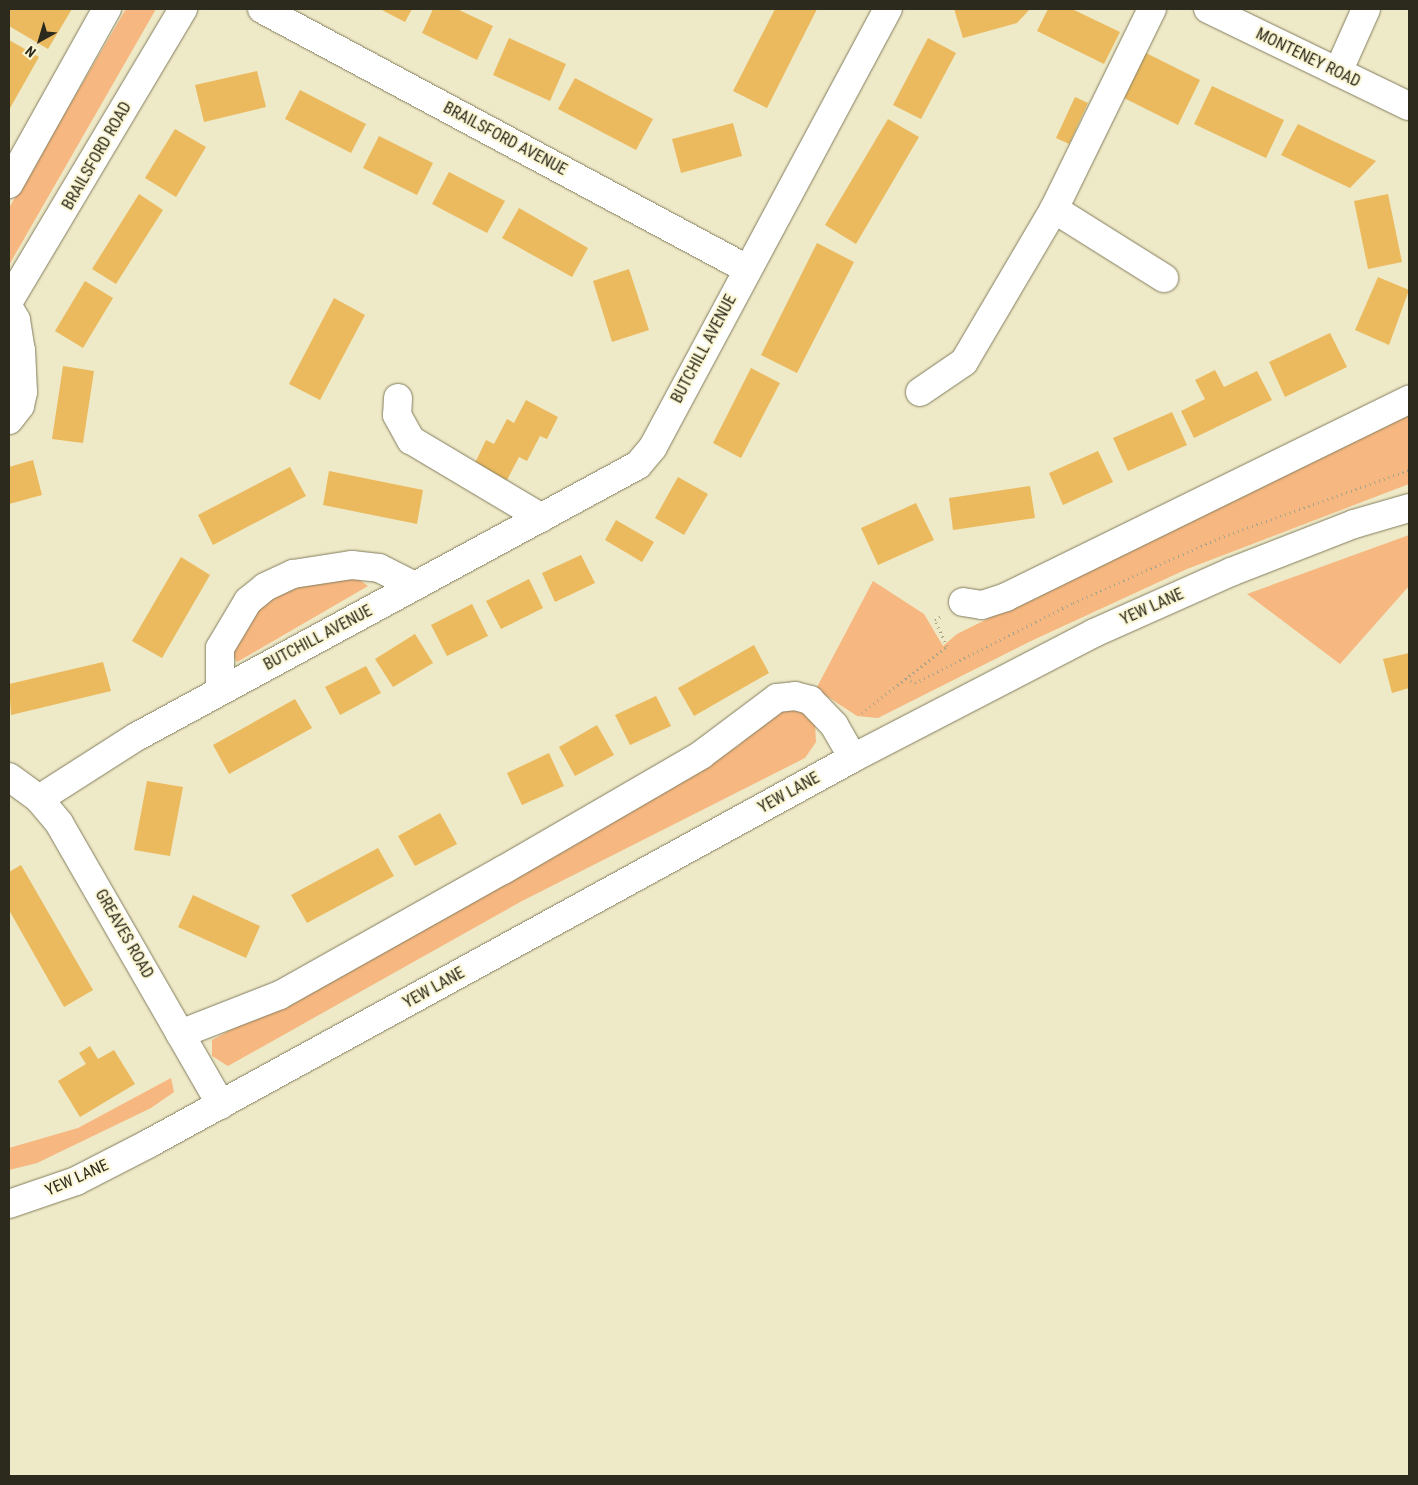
<!DOCTYPE html>
<style>
body{margin:0}
#map{position:relative;width:1418px;height:1485px;overflow:hidden;background:#eee9c7;font-family:"Roboto Condensed",sans-serif}
div>[style]{position:absolute}
.green>*{inset:0;background:#f6b780}
.building>*{inset:0;background:#ebba5e}
.path>*{height:3px;margin-top:-1.5px;transform-origin:0;background:repeating-linear-gradient(90deg,#a8a48a 0 1px,transparent 0 5px)}
.roads{filter:drop-shadow(0 0 1px #827d5e) drop-shadow(0 0 1px #827d5e)}
.minor>*{height:28px;margin:-14px;padding:0 14px;transform-origin:14px;border-radius:14px;background:#fff}
.major>*{height:28px;margin:-14px;padding:0 14px;transform-origin:14px;border-radius:14px;background:#fff}
span{translate:-50% -50%;white-space:nowrap;text-align:center;line-height:1.15;-webkit-text-stroke:4px #fbf6d4;paint-order:stroke}
.street-label{font-size:16px;color:#2c2a1d}
.frame{position:absolute;inset:0;border:10px solid #2c2a1d;pointer-events:none}
.north{position:absolute;left:15px;top:15px;width:50px;height:50px;-webkit-text-stroke:4px #fbf6d4;paint-order:stroke;rotate:219deg;font-size:14px;font-weight:700;line-height:20px;text-align:center;color:#2c2a1d}
.north::after{content:'';display:block;margin:auto;width:18px;height:22px;background:#2c2a1d;clip-path:polygon(50% 0,100% 100%,50% 72%,0 100%)}
</style>
<div id="map">
<div class="green">
<i style="clip-path:polygon(126px 9px,156px 9px,9px 265px,9px 208px)"></i>
<i style="clip-path:polygon(1409px 416px,1409px 484px,1187px 569px,1031px 641px,878px 718px,857px 716px,816px 689px,873px 581px,924px 614px,943px 646px,957px 634px,1374px 428px)"></i>
<i style="clip-path:polygon(1409px 535px,1409px 586px,1340px 664px,1247px 594px)"></i>
<i style="clip-path:polygon(354px 576px,368px 586px,237px 662px,231px 652px,262px 604px,299px 583px)"></i>
<i style="clip-path:polygon(792px 705px,806px 711px,815px 723px,816px 742px,805px 758px,522px 901px,228px 1066px,212px 1056px,212px 1040px,469px 901px,738px 746px,775px 710px)"></i>
<i style="clip-path:polygon(171px 1078px,174px 1092px,151px 1108px,37px 1163px,9px 1170px,9px 1148px,78px 1128px)"></i>
</div>
<div class="building">
<i style="clip-path:polygon(9px 9px,72px 9px,48px 49px,9px 26px)"></i>
<i style="clip-path:polygon(380px 9px,412px 9px,405px 22px)"></i>
<i style="clip-path:polygon(433px 9px,457px 9px,493px 26px,477px 60px,422px 33px)"></i>
<i style="clip-path:polygon(775px 9px,817px 9px,767px 108px,733px 91px)"></i>
<i style="clip-path:polygon(954px 9px,1030px 9px,1017px 23px,963px 38px)"></i>
<i style="clip-path:polygon(1048px 9px,1072px 9px,1120px 32px,1104px 64px,1037px 31px)"></i>
<i style="clip-path:polygon(509px 38px,566px 64px,550px 101px,493px 75px)"></i>
<i style="clip-path:polygon(928px 38px,956px 53px,921px 119px,893px 105px)"></i>
<i style="clip-path:polygon(9px 40px,39px 57px,9px 110px)"></i>
<i style="clip-path:polygon(1146px 53px,1200px 80px,1178px 125px,1124px 98px)"></i>
<i style="clip-path:polygon(257px 71px,266px 107px,204px 122px,195px 85px)"></i>
<i style="clip-path:polygon(575px 78px,653px 119px,636px 150px,558px 109px)"></i>
<i style="clip-path:polygon(1212px 86px,1284px 120px,1266px 158px,1194px 124px)"></i>
<i style="clip-path:polygon(300px 90px,366px 124px,351px 153px,285px 119px)"></i>
<i style="clip-path:polygon(1075px 97px,1088px 103px,1069px 144px,1056px 138px)"></i>
<i style="clip-path:polygon(888px 119px,919px 137px,856px 244px,825px 225px)"></i>
<i style="clip-path:polygon(733px 123px,742px 156px,681px 173px,672px 139px)"></i>
<i style="clip-path:polygon(1298px 124px,1331px 140px,1376px 161px,1350px 188px,1316px 172px,1281px 155px)"></i>
<i style="clip-path:polygon(175px 129px,206px 147px,176px 197px,145px 178px)"></i>
<i style="clip-path:polygon(379px 136px,433px 163px,417px 195px,363px 168px)"></i>
<i style="clip-path:polygon(449px 172px,505px 201px,487px 233px,432px 204px)"></i>
<i style="clip-path:polygon(139px 194px,163px 210px,116px 284px,92px 269px)"></i>
<i style="clip-path:polygon(1388px 194px,1402px 262px,1368px 269px,1354px 201px)"></i>
<i style="clip-path:polygon(519px 208px,588px 248px,572px 277px,502px 238px)"></i>
<i style="clip-path:polygon(817px 243px,854px 262px,797px 373px,761px 355px)"></i>
<i style="clip-path:polygon(629px 269px,649px 330px,612px 342px,593px 281px)"></i>
<i style="clip-path:polygon(1378px 277px,1409px 290px,1389px 345px,1355px 330px)"></i>
<i style="clip-path:polygon(85px 281px,113px 298px,83px 348px,55px 331px)"></i>
<i style="clip-path:polygon(334px 298px,365px 315px,320px 400px,289px 384px)"></i>
<i style="clip-path:polygon(1330px 333px,1347px 367px,1285px 397px,1269px 362px)"></i>
<i style="clip-path:polygon(63px 366px,94px 371px,83px 443px,52px 439px)"></i>
<i style="clip-path:polygon(751px 368px,780px 383px,741px 458px,713px 443px)"></i>
<i style="clip-path:polygon(1215px 370px,1224px 387px,1257px 371px,1272px 400px,1194px 438px,1181px 411px,1205px 399px,1195px 380px)"></i>
<i style="clip-path:polygon(526px 400px,558px 417px,547px 439px,540px 436px,527px 461px,519px 457px,507px 480px,475px 463px,486px 440px,494px 444px,507px 419px,514px 423px)"></i>
<i style="clip-path:polygon(1172px 412px,1187px 445px,1128px 471px,1113px 438px)"></i>
<i style="clip-path:polygon(1098px 451px,1113px 482px,1063px 505px,1049px 473px)"></i>
<i style="clip-path:polygon(33px 460px,42px 495px,9px 504px,9px 467px)"></i>
<i style="clip-path:polygon(290px 467px,306px 496px,213px 545px,198px 515px)"></i>
<i style="clip-path:polygon(329px 471px,423px 490px,417px 524px,323px 505px)"></i>
<i style="clip-path:polygon(678px 477px,708px 494px,684px 535px,655px 518px)"></i>
<i style="clip-path:polygon(1030px 486px,1035px 518px,953px 530px,949px 498px)"></i>
<i style="clip-path:polygon(916px 503px,934px 540px,878px 565px,861px 528px)"></i>
<i style="clip-path:polygon(616px 520px,654px 542px,642px 562px,605px 540px)"></i>
<i style="clip-path:polygon(581px 555px,595px 583px,555px 602px,542px 573px)"></i>
<i style="clip-path:polygon(181px 557px,210px 575px,162px 658px,132px 641px)"></i>
<i style="clip-path:polygon(529px 579px,543px 608px,501px 629px,486px 601px)"></i>
<i style="clip-path:polygon(472px 604px,488px 636px,447px 656px,431px 625px)"></i>
<i style="clip-path:polygon(415px 634px,433px 663px,393px 687px,375px 659px)"></i>
<i style="clip-path:polygon(754px 645px,769px 673px,694px 716px,678px 688px)"></i>
<i style="clip-path:polygon(1409px 653px,1409px 688px,1392px 693px,1383px 659px)"></i>
<i style="clip-path:polygon(103px 662px,111px 691px,11px 715px,9px 684px)"></i>
<i style="clip-path:polygon(366px 666px,381px 693px,340px 715px,325px 687px)"></i>
<i style="clip-path:polygon(656px 696px,671px 726px,630px 745px,615px 715px)"></i>
<i style="clip-path:polygon(295px 699px,312px 728px,229px 774px,213px 745px)"></i>
<i style="clip-path:polygon(597px 725px,614px 755px,575px 776px,559px 747px)"></i>
<i style="clip-path:polygon(549px 753px,564px 786px,522px 805px,507px 773px)"></i>
<i style="clip-path:polygon(147px 781px,183px 787px,170px 856px,134px 850px)"></i>
<i style="clip-path:polygon(440px 813px,457px 844px,415px 866px,398px 836px)"></i>
<i style="clip-path:polygon(378px 848px,394px 876px,307px 923px,291px 895px)"></i>
<i style="clip-path:polygon(21px 865px,93px 990px,64px 1007px,9px 910px,9px 872px)"></i>
<i style="clip-path:polygon(193px 895px,260px 926px,246px 958px,178px 927px)"></i>
<i style="clip-path:polygon(90px 1046px,98px 1059px,114px 1050px,135px 1084px,80px 1117px,58px 1081px,86px 1064px,79px 1053px)"></i>
</div>
<div class="path">
<i style="left:906px;top:678px;width:10px;rotate:29deg"></i>
<i style="left:915px;top:683px;width:177px;rotate:-26.9deg"></i>
<i style="left:1073px;top:603px;width:160px;rotate:-24deg"></i>
<i style="left:1219px;top:538px;width:202px;rotate:-19.7deg"></i>
<i style="left:862px;top:713px;width:108px;rotate:-38.2deg"></i>
<i style="left:947px;top:646px;width:29px;rotate:-115deg"></i>
<i style="left:935px;top:620px;width:6px;rotate:-31deg"></i>
</div>
<div class="roads">
<div class="minor">
<i style="left:262px;top:9px;width:550px;rotate:28.19deg"></i>
<i style="left:1208px;top:9px;width:223px;rotate:25.8deg"></i>
<i style="left:1338px;top:72px;width:69px;rotate:-66deg"></i>
<i style="left:9px;top:184px;width:201px;rotate:-60.8deg"></i>
<i style="left:1054px;top:209px;width:130px;rotate:32.1deg"></i>
<i style="left:9px;top:301px;width:340px;rotate:-59.2deg"></i>
<i style="left:9px;top:308px;width:14px;rotate:60deg"></i>
<i style="left:16px;top:320px;width:30px;rotate:81deg"></i>
<i style="left:21px;top:350px;width:42px;rotate:87.3deg"></i>
<i style="left:23px;top:392px;width:14px;rotate:102deg"></i>
<i style="left:20px;top:406px;width:18px;rotate:128deg"></i>
<i style="left:920px;top:392px;width:53px;rotate:-34.3deg"></i>
<i style="left:964px;top:362px;width:178px;rotate:-59.5deg"></i>
<i style="left:1054px;top:209px;width:223px;rotate:-63.9deg"></i>
<i style="left:398px;top:398px;width:17px;rotate:93deg"></i>
<i style="left:397px;top:415px;width:29px;rotate:61deg"></i>
<i style="left:411px;top:440px;width:152px;rotate:30.8deg"></i>
<i style="left:963px;top:602px;width:19px;rotate:9deg"></i>
<i style="left:982px;top:605px;width:25px;rotate:-18deg"></i>
<i style="left:1006px;top:597px;width:449px;rotate:-26.1deg"></i>
<i style="left:220px;top:690px;width:42px;rotate:-90deg"></i>
<i style="left:220px;top:648px;width:55px;rotate:-59.2deg"></i>
<i style="left:248px;top:601px;width:22px;rotate:-39deg"></i>
<i style="left:265px;top:587px;width:31px;rotate:-25deg"></i>
<i style="left:293px;top:574px;width:60px;rotate:-8.7deg"></i>
<i style="left:352px;top:565px;width:27px;rotate:6deg"></i>
<i style="left:379px;top:568px;width:40px;rotate:26.6deg"></i>
<i style="left:9px;top:777px;width:37px;rotate:36deg"></i>
<i style="left:39px;top:799px;width:31px;rotate:50deg"></i>
<i style="left:59px;top:823px;width:325px;rotate:60.1deg"></i>
<i style="left:39px;top:799px;width:115px;rotate:-32.6deg"></i>
<i style="left:136px;top:737px;width:571px;rotate:-28.45deg"></i>
<i style="left:638px;top:465px;width:23px;rotate:-50deg"></i>
<i style="left:653px;top:447px;width:497px;rotate:-61.8deg"></i>
<i style="left:180px;top:1034px;width:107px;rotate:-21.3deg"></i>
<i style="left:280px;top:995px;width:256px;rotate:-29.3deg"></i>
<i style="left:503px;top:870px;width:229px;rotate:-30.1deg"></i>
<i style="left:701px;top:755px;width:95px;rotate:-36.9deg"></i>
<i style="left:777px;top:698px;width:18px;rotate:-6deg"></i>
<i style="left:795px;top:696px;width:16px;rotate:15deg"></i>
<i style="left:810px;top:700px;width:35px;rotate:46deg"></i>
<i style="left:834px;top:725px;width:38px;rotate:60deg"></i>
</div>
<div class="major">
<i style="left:9px;top:1204px;width:71px;rotate:-18.9deg"></i>
<i style="left:76px;top:1181px;width:81px;rotate:-27.2deg"></i>
<i style="left:148px;top:1144px;width:804px;rotate:-28.7deg"></i>
<i style="left:853px;top:758px;width:271px;rotate:-27.4deg"></i>
<i style="left:1094px;top:633px;width:150px;rotate:-24deg"></i>
<i style="left:1231px;top:572px;width:132px;rotate:-21.3deg"></i>
<i style="left:1354px;top:524px;width:57px;rotate:-16.2deg"></i>
</div>
</div>
<div class="street-label">
<span style="left:1308px;top:58px;rotate:26deg">MONTENEY ROAD</span>
<span style="left:505px;top:139px;rotate:28deg">BRAILSFORD AVENUE</span>
<span style="left:97px;top:156px;rotate:-60deg">BRAILSFORD ROAD</span>
<span style="left:704px;top:349px;rotate:-62deg">BUTCHILL AVENUE</span>
<span style="left:1152px;top:607px;rotate:-24deg">YEW LANE</span>
<span style="left:318px;top:638px;rotate:-28deg">BUTCHILL AVENUE</span>
<span style="left:789px;top:793px;rotate:-29deg">YEW LANE</span>
<span style="left:124px;top:934px;rotate:60deg">GREAVES ROAD</span>
<span style="left:434px;top:988px;rotate:-29deg">YEW LANE</span>
<span style="left:77px;top:1178px;rotate:-24deg">YEW LANE</span>
</div>
<div class="frame"></div>
<div class="north">N</div>
</div>
